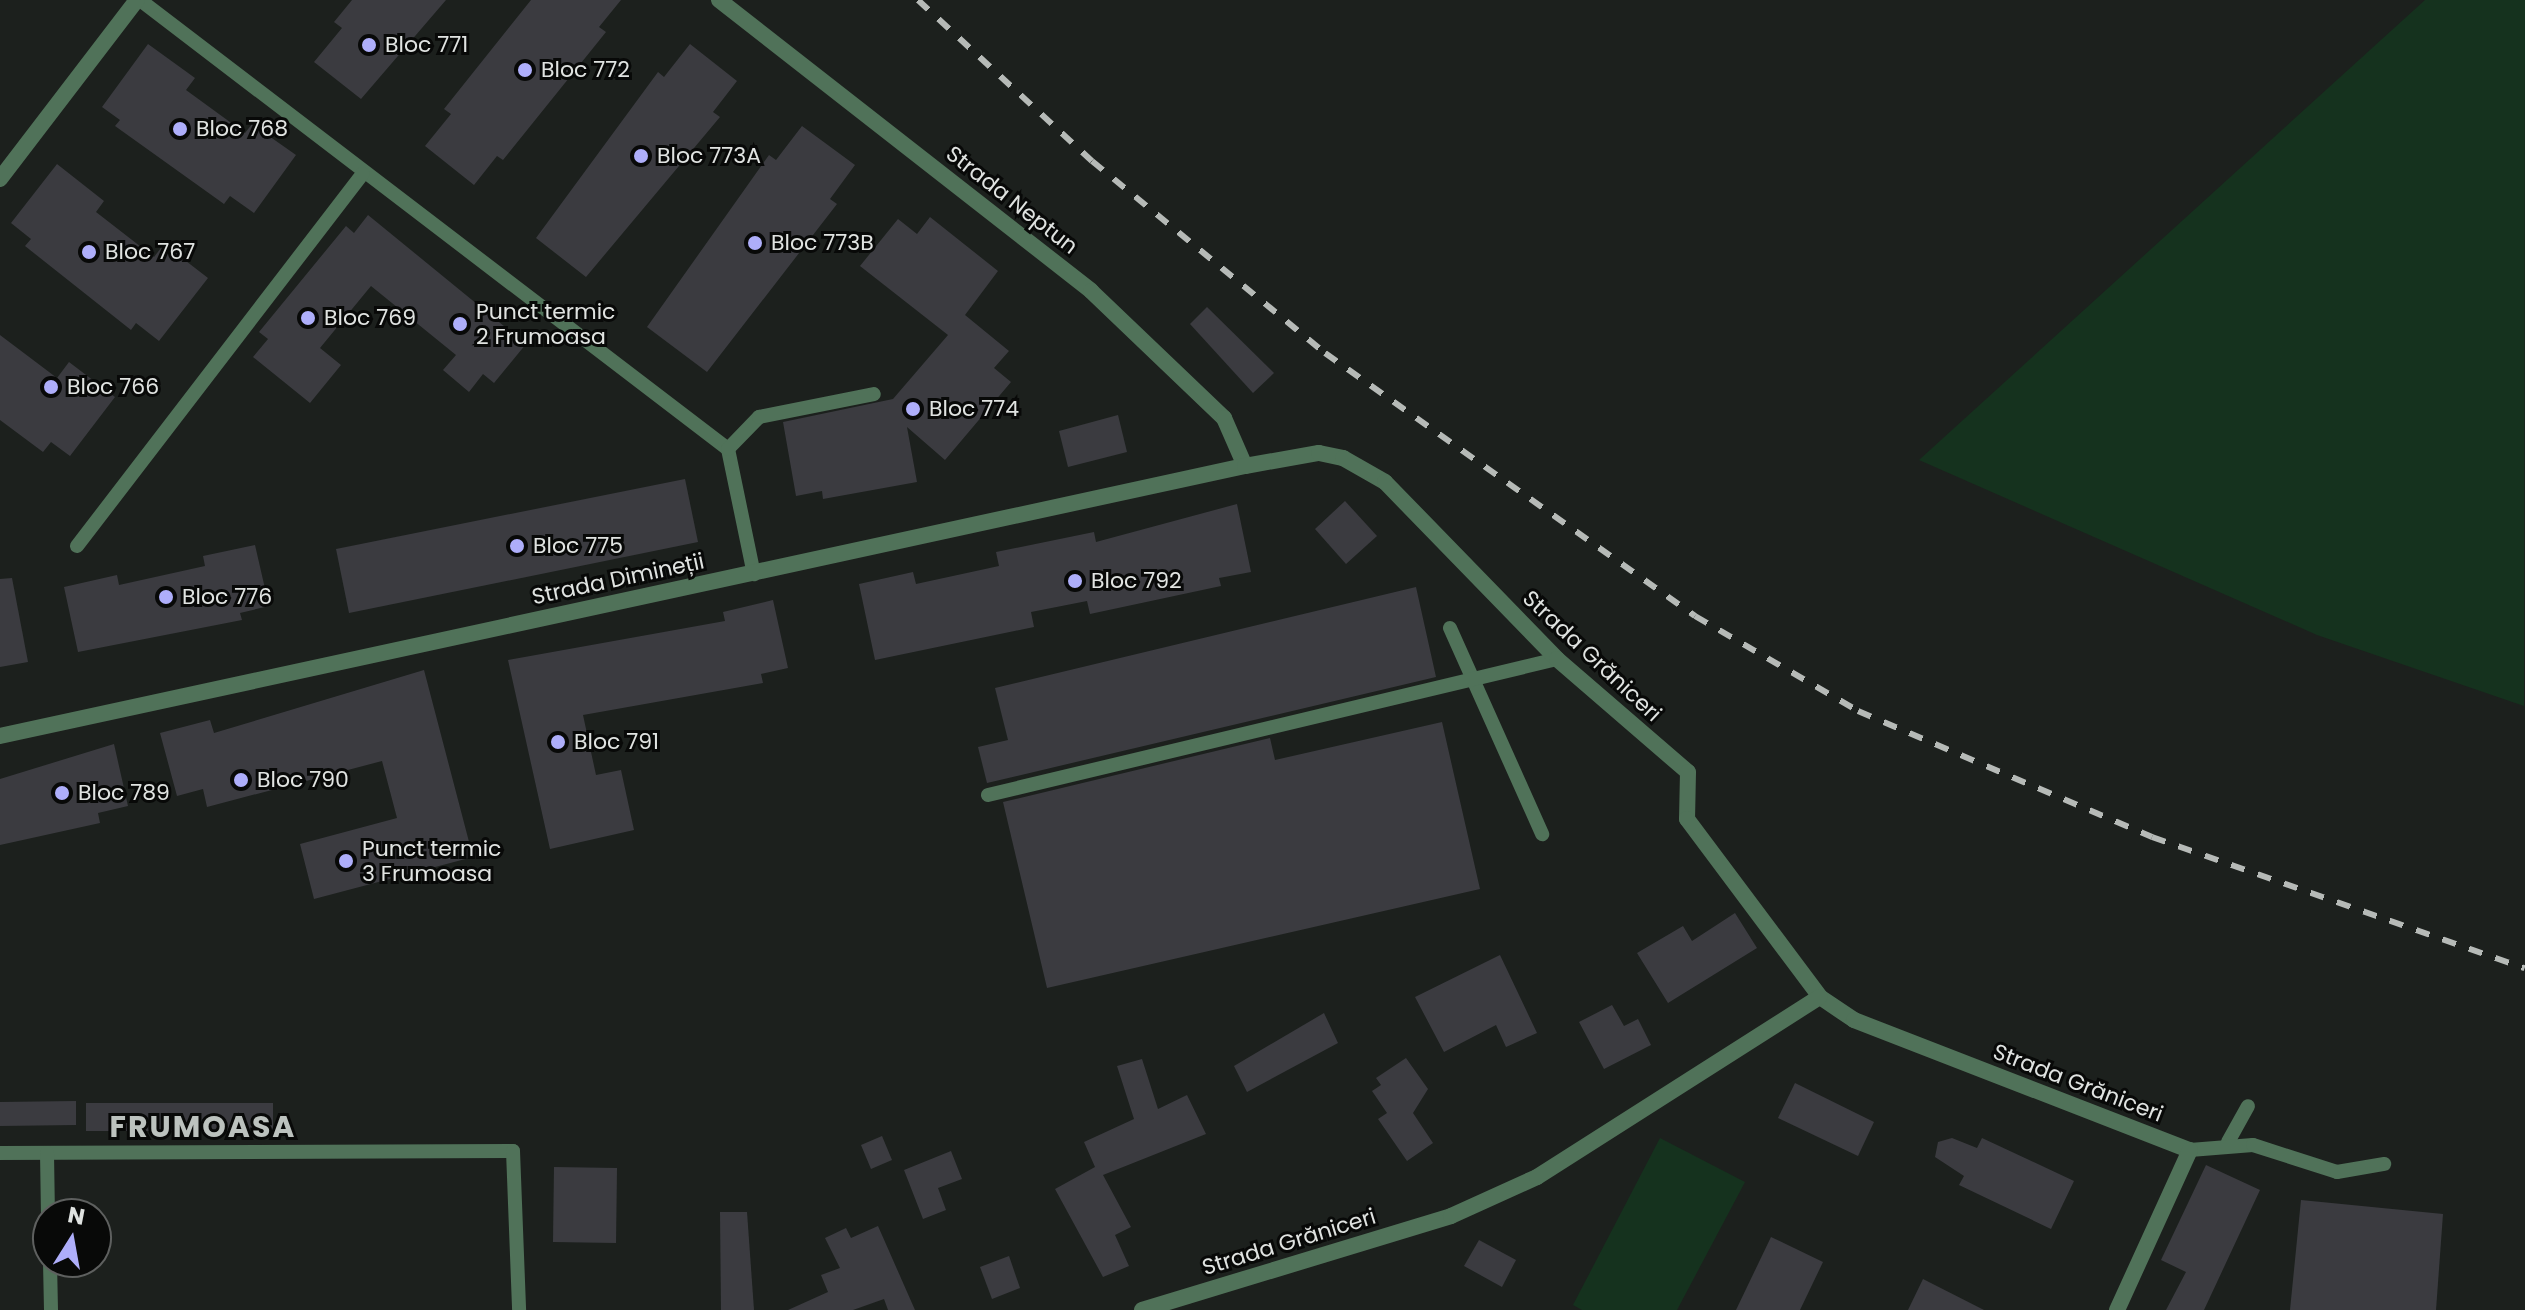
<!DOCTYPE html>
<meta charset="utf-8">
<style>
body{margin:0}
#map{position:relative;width:2525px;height:1310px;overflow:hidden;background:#1c201d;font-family:Poppins,sans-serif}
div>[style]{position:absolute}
.green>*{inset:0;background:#15321e}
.building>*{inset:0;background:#3b3b40}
.service>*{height:14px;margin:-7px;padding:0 7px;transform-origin:7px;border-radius:7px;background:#507259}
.minor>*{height:16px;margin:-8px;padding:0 8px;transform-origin:8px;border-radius:8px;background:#507259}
.rail>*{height:6px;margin-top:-3px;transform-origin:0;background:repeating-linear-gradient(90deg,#b6bab7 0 14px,transparent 0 28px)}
.dots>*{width:22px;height:22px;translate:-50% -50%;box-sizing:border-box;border:4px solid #080908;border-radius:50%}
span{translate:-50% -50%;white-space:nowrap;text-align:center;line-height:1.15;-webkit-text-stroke:6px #080908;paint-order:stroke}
.poi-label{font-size:22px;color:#e0e3e1}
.left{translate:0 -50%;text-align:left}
.street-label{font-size:22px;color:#e0e3e1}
.district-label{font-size:30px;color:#bcc2be;font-weight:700;letter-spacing:2px}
.north{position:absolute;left:32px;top:1198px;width:80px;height:80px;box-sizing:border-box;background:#080908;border:2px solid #5e605f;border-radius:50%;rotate:11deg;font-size:22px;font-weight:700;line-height:32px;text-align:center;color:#e0e3e1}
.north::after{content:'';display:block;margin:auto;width:28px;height:36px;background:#aeaefa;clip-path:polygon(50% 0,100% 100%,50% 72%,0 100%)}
</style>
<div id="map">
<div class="green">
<i style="clip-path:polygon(2425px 0,2525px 0,2524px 706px,2317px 635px,1919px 460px)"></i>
<i style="clip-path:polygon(1660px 1138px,1745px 1182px,1677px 1310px,1582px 1310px,1573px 1305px)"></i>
</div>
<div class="building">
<i style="clip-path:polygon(352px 0,446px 0,361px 99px,314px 62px,342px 28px,334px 22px)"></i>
<i style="clip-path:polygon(531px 0,621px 0,599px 27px,606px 32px,503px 160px,497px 156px,474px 185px,425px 146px,451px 114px,444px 109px)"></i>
<i style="clip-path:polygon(148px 44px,195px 78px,186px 90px,245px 133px,252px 124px,296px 155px,254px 213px,230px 196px,224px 204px,115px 126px,120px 120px,102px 107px)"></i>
<i style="clip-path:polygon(690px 44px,737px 81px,713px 112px,720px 117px,586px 277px,536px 238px,658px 72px,664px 77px)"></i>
<i style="clip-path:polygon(802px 126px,855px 165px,830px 199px,837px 204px,707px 372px,647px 327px,769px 155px,776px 160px)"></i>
<i style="clip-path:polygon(57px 164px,104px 201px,96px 212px,154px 257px,164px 244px,208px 278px,159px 341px,136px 323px,131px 330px,25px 246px,31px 239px,11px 223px)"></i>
<i style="clip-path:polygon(368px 215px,526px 344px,494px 383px,483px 374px,469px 392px,443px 370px,456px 355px,371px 286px,320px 348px,341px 365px,310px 403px,253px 357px,268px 339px,259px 332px,346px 226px,354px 233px)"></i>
<i style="clip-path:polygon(930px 217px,998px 271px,965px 315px,1009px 351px,994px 368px,1011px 382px,945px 460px,907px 427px,917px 482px,823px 499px,822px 491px,796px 496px,783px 422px,893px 399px,948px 335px,860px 266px,898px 219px,917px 234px)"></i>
<i style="clip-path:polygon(1207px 307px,1274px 373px,1253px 393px,1190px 324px)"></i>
<i style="clip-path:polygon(0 335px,57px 378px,69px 362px,115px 397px,70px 456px,51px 442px,43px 452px,0 420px)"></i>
<i style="clip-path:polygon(1118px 415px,1127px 452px,1068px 467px,1059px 431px)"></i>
<i style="clip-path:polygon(685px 479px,698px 542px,349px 613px,336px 549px)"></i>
<i style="clip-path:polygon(1345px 501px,1377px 536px,1346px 564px,1315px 529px)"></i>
<i style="clip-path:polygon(1237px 504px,1251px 572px,1219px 578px,1221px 586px,1090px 614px,1087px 601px,1031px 612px,1034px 627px,875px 660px,859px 584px,913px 572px,916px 584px,999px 566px,996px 552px,1094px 532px,1096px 542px)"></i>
<i style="clip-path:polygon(255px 545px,269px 606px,240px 613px,242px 620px,78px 652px,64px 587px,117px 575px,119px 585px,205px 566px,203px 556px)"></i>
<i style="clip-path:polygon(12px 578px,28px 662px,0 667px,0 579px)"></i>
<i style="clip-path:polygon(1416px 587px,1436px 677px,987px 783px,978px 747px,1008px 740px,995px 688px)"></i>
<i style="clip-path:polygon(773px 600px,788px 668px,761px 674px,763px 683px,583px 715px,596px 775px,621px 770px,634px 830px,550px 849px,508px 660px,725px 621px,723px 612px)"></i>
<i style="clip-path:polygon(424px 670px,473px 857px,314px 899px,300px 844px,397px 818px,382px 761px,207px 807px,203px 789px,177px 796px,160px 733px,210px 720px,214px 733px)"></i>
<i style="clip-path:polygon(1442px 722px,1480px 889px,1047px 988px,1003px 802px,1270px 738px,1275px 760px)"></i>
<i style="clip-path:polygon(114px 744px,128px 806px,98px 813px,100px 823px,0 845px,0 779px)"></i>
<i style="clip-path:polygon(1735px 913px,1757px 948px,1668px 1003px,1637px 953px,1683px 926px,1692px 941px)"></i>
<i style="clip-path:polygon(1500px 955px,1537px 1033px,1506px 1047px,1496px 1025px,1444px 1052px,1415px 997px)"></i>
<i style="clip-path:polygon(1612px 1005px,1624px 1026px,1638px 1019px,1651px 1045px,1604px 1069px,1579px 1022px)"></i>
<i style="clip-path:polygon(1324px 1013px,1338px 1043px,1247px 1092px,1234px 1066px)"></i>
<i style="clip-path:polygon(1406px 1058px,1428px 1089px,1413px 1113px,1433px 1143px,1407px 1161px,1378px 1119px,1387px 1113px,1372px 1091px,1381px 1085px,1376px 1078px)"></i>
<i style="clip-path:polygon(1142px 1059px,1158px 1109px,1187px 1095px,1206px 1134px,1103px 1175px,1131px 1227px,1115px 1235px,1129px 1266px,1103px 1277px,1055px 1189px,1095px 1167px,1084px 1142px,1134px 1119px,1117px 1066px)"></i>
<i style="clip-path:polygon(1795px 1083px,1874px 1122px,1858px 1156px,1778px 1118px)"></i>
<i style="clip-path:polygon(76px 1101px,76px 1125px,0 1126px,0 1102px)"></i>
<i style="clip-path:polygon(86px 1103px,273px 1103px,273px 1131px,86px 1131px)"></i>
<i style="clip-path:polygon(882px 1136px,892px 1160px,871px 1169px,861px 1145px)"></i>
<i style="clip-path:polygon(1952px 1138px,1977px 1148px,1982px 1138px,2074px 1181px,2051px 1229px,1959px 1185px,1964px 1176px,1935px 1157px,1938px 1142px)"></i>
<i style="clip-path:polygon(951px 1151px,962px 1179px,938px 1188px,946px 1210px,923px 1219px,904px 1170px)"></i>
<i style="clip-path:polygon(2206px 1165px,2260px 1190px,2204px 1310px,2166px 1310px,2186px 1272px,2161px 1260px)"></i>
<i style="clip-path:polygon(554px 1167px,617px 1168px,616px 1243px,553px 1242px)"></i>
<i style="clip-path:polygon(2301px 1200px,2443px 1214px,2436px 1310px,2290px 1310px)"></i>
<i style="clip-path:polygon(720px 1212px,747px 1212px,754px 1310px,721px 1310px)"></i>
<i style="clip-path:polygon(878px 1226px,915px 1310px,888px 1310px,884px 1299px,853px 1310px,788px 1310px,828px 1292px,821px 1275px,840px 1268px,825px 1238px,846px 1228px,851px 1238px)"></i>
<i style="clip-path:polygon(1771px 1237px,1823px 1262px,1800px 1310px,1736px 1310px)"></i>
<i style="clip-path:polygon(1479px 1240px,1516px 1260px,1502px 1287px,1464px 1266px)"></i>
<i style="clip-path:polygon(1009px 1256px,1020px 1288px,992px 1299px,980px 1267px)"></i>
<i style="clip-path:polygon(1923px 1279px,1984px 1310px,1908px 1310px)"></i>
</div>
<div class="service">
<i style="left:140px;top:0;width:740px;rotate:37.37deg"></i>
<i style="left:728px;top:449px;width:128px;rotate:78.3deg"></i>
<i style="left:728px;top:449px;width:45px;rotate:-45.9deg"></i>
<i style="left:759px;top:417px;width:117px;rotate:-11.3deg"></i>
<i style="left:77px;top:546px;width:469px;rotate:-52.5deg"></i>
<i style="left:1450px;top:628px;width:226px;rotate:65.9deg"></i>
<i style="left:988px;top:795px;width:585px;rotate:-13.44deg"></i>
<i style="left:2228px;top:1142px;width:41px;rotate:-60.9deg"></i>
<i style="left:2190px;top:1150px;width:63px;rotate:-4.5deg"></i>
<i style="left:2253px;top:1145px;width:88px;rotate:17.8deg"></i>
<i style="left:2337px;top:1172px;width:48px;rotate:-9.7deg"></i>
<i style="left:0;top:1153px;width:513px;rotate:-0.22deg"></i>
<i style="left:513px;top:1151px;width:159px;rotate:87.8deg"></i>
<i style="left:47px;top:1153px;width:61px;rotate:89.1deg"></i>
<i style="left:50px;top:1262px;width:48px;rotate:88.8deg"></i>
</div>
<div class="minor">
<i style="left:719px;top:0;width:472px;rotate:38deg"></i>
<i style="left:1091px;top:291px;width:184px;rotate:43.7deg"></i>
<i style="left:1224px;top:418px;width:52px;rotate:66.4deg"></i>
<i style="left:0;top:179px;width:225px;rotate:-52.6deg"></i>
<i style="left:0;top:736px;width:1274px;rotate:-12.24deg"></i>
<i style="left:1245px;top:466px;width:75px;rotate:-10deg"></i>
<i style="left:1319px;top:453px;width:25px;rotate:12deg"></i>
<i style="left:1343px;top:458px;width:48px;rotate:29.7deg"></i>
<i style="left:1385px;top:482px;width:247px;rotate:45.8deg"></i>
<i style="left:1557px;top:659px;width:173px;rotate:40.8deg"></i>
<i style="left:1688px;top:772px;width:47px;rotate:91.2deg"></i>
<i style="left:1687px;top:819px;width:222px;rotate:53.2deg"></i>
<i style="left:1820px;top:997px;width:41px;rotate:34.1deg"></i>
<i style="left:1854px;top:1020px;width:360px;rotate:21.2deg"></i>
<i style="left:2190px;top:1150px;width:176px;rotate:114.5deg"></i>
<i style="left:1142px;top:1310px;width:323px;rotate:-16.9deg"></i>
<i style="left:1451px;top:1216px;width:94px;rotate:-24.4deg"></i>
<i style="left:1537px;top:1177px;width:335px;rotate:-32.5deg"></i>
</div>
<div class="rail">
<i style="left:918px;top:0;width:237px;rotate:42.8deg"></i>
<i style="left:1092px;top:161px;width:302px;rotate:39.5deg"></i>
<i style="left:1325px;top:353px;width:454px;rotate:35.4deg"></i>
<i style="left:1695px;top:616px;width:189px;rotate:30.2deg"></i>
<i style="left:1858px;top:711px;width:320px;rotate:23.2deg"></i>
<i style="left:2152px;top:837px;width:395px;rotate:19.4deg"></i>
</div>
<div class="dots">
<i style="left:369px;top:45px;background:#aeaefa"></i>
<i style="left:525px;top:70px;background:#aeaefa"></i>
<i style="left:180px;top:129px;background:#aeaefa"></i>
<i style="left:641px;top:156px;background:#aeaefa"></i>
<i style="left:755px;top:243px;background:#aeaefa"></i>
<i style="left:89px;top:252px;background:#aeaefa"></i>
<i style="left:308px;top:318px;background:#aeaefa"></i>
<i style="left:460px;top:324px;background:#aeaefa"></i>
<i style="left:51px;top:387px;background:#aeaefa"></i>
<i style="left:913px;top:409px;background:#aeaefa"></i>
<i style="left:517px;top:546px;background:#aeaefa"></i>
<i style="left:1075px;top:581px;background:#aeaefa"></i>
<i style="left:166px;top:597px;background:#aeaefa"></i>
<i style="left:558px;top:742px;background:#aeaefa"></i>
<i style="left:241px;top:780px;background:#aeaefa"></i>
<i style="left:62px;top:793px;background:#aeaefa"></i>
<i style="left:346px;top:861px;background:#aeaefa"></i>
</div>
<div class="poi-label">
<span class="left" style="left:385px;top:45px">Bloc 771</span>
<span class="left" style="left:541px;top:70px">Bloc 772</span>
<span class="left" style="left:196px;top:129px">Bloc 768</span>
<span class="left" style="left:657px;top:156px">Bloc 773A</span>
<span class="left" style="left:771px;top:243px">Bloc 773B</span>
<span class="left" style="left:105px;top:252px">Bloc 767</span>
<span class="left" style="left:476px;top:324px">Punct termic<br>2 Frumoasa</span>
<span class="left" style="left:324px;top:318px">Bloc 769</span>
<span class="left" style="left:67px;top:387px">Bloc 766</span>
<span class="left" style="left:929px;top:409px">Bloc 774</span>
<span class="left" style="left:533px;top:546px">Bloc 775</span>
<span class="left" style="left:1091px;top:581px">Bloc 792</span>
<span class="left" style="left:182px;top:597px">Bloc 776</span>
<span class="left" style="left:574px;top:742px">Bloc 791</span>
<span class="left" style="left:257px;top:780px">Bloc 790</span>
<span class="left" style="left:78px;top:793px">Bloc 789</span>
<span class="left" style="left:362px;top:861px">Punct termic<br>3 Frumoasa</span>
</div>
<div class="street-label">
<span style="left:1012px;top:200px;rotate:38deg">Strada Neptun</span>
<span style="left:618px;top:579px;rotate:-12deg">Strada Dimineții</span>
<span style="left:1592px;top:656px;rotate:43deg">Strada Grăniceri</span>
<span style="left:2078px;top:1083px;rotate:21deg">Strada Grăniceri</span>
<span style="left:1289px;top:1242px;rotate:-17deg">Strada Grăniceri</span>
</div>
<div class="district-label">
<span style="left:203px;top:1127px">FRUMOASA</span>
</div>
<div class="north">N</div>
</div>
